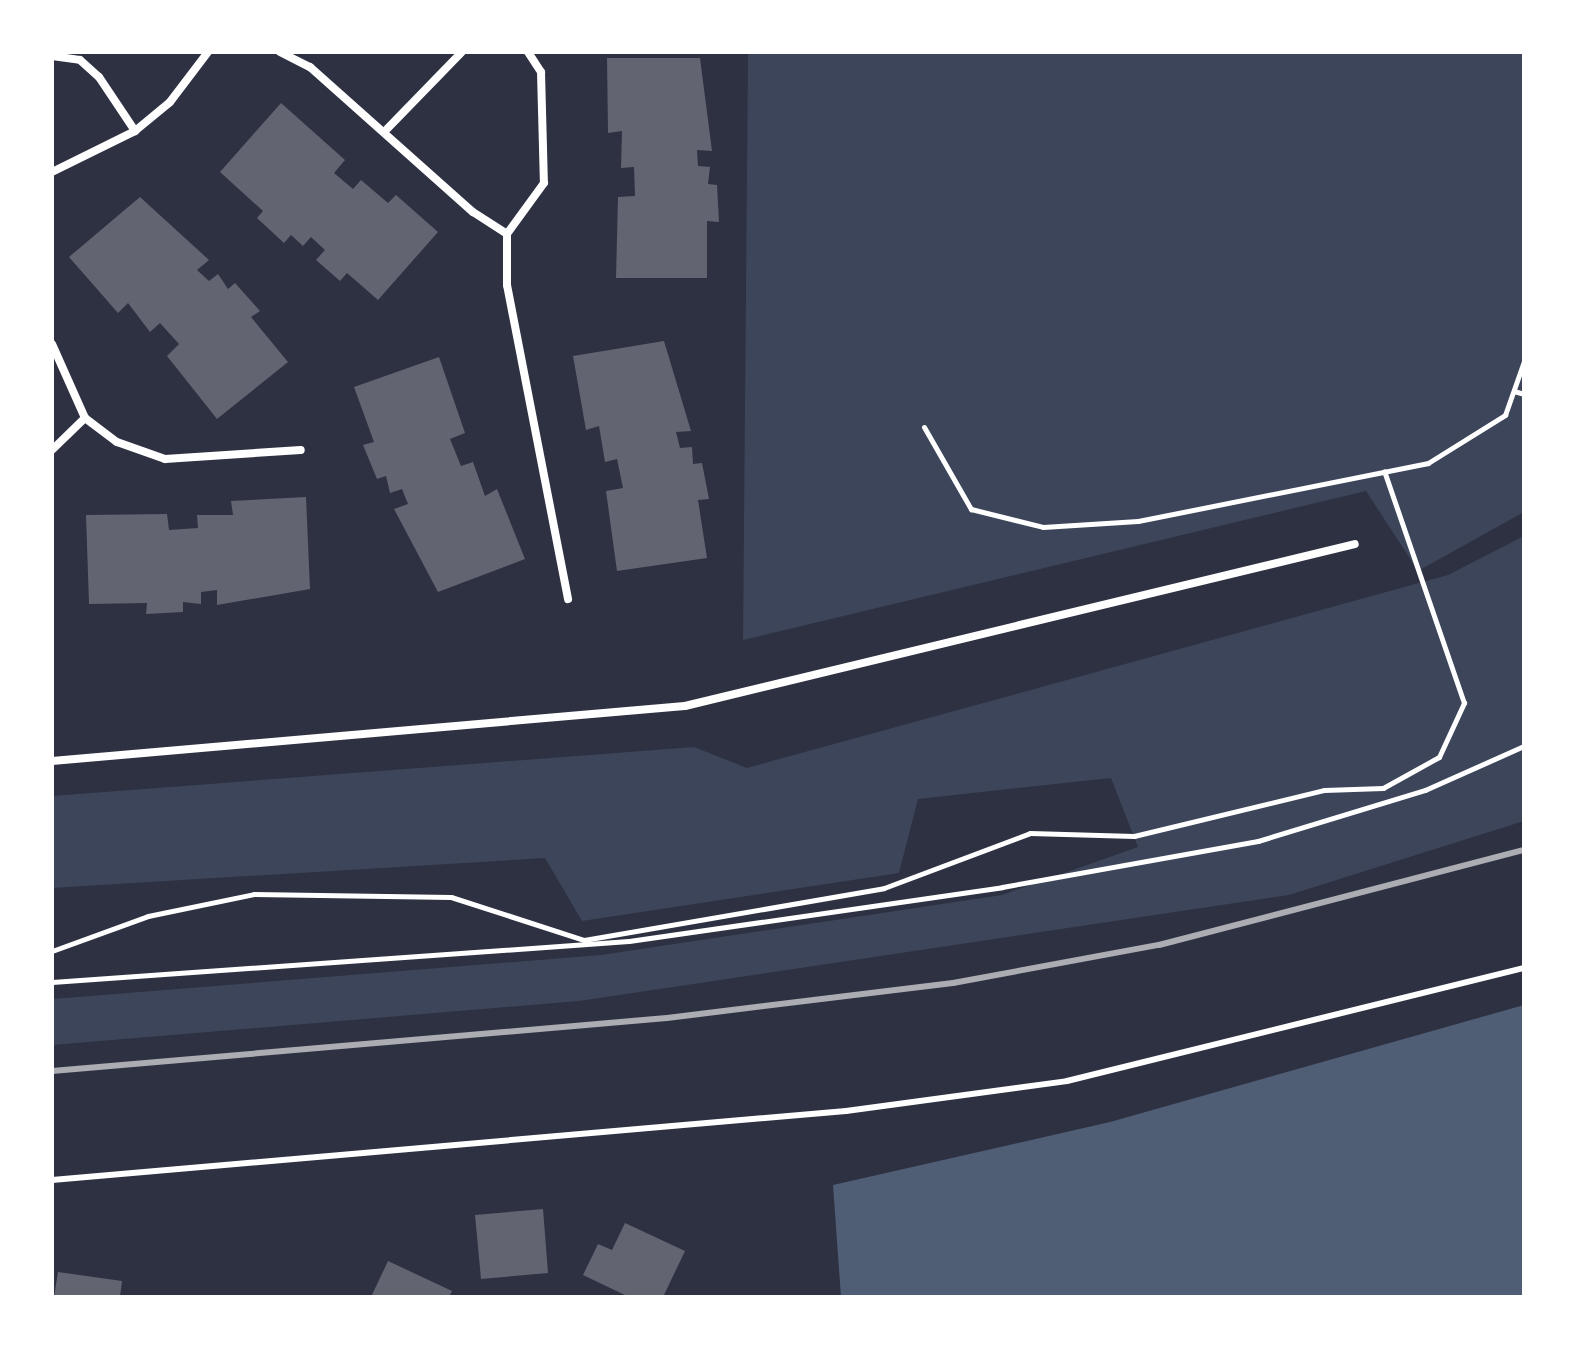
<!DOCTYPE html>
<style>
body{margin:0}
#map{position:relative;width:1576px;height:1349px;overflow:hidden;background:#2d3142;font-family:Mulish,sans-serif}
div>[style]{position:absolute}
.green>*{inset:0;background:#3c4559}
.water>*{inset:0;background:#4f5d75}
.building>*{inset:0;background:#626471}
.path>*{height:5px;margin:-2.5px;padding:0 2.5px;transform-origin:2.5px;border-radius:2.5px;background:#fff}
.service>*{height:6px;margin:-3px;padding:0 3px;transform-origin:3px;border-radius:3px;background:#fff}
.minor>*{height:8px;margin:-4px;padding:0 4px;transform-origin:4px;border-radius:4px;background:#fff}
.rail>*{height:6px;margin:-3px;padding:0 3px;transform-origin:3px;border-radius:3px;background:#abadb3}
span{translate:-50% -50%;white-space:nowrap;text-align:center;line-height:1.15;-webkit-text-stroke:8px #fff;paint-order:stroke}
.frame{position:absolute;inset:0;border:54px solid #fff;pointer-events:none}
</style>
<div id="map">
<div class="green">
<i style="clip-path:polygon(748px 52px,1524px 52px,1524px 512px,1418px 571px,1366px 491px,743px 640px)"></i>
<i style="clip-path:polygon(1524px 536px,1524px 821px,1289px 895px,579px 1001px,52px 1045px,52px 999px,601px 955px,1002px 895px,1138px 847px,1111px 778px,918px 799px,899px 873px,582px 921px,545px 858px,52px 888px,52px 796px,694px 747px,747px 768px,1448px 575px)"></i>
</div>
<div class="water">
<i style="clip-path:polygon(1524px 1005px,1524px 1297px,841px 1297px,833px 1185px,1110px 1122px)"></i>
</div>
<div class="building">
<i style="clip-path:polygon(607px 58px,700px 58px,712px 151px,697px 150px,698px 166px,710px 167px,708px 184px,717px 185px,719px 222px,707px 221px,707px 278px,616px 278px,618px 197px,635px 196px,634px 167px,621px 168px,622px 131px,608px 133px)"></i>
<i style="clip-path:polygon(281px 103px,345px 160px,334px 173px,353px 189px,361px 180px,388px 203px,396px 195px,438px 232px,378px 300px,347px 273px,340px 281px,316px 260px,325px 250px,311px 237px,303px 246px,291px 235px,284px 243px,257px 218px,263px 211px,220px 172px)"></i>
<i style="clip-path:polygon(140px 197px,209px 260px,197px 270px,209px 281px,218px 274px,228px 289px,235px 283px,260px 311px,251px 317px,288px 362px,217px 419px,167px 356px,179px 344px,160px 323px,150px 332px,128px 303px,118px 313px,69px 257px)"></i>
<i style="clip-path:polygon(664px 341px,691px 431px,676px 432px,680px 448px,692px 447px,693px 464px,702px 463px,709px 499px,698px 500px,707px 558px,617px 571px,606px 491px,623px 488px,617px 459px,605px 462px,599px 426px,586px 430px,573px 356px)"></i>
<i style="clip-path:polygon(439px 357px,465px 433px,450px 439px,461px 466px,473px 462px,485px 496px,497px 489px,525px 559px,438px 592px,394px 509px,408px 504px,402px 489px,390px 493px,386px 476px,377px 479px,363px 445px,374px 442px,354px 387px)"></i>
<i style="clip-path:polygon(306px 497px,310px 589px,217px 605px,217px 590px,201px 592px,201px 604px,183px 602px,183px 612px,146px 614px,147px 603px,89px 604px,86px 515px,167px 514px,169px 530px,198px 528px,197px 515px,233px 515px,231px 501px)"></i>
<i style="clip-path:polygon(543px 1209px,548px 1273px,481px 1279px,475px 1215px)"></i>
<i style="clip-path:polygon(625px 1223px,685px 1251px,663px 1297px,629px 1297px,583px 1275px,598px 1244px,612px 1250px)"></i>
<i style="clip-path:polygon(388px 1261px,452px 1291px,449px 1297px,371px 1297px)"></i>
<i style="clip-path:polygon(58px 1272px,122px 1281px,120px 1297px,54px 1297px)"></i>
</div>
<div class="path">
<i style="left:1514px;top:391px;width:10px;rotate:17deg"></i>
<i style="left:924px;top:427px;width:95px;rotate:60.2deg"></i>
<i style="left:971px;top:509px;width:74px;rotate:14deg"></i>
<i style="left:1043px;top:527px;width:95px;rotate:-3.6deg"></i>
<i style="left:1138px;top:521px;width:296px;rotate:-11.3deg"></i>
<i style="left:1428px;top:463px;width:91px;rotate:-31.9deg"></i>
<i style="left:1505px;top:415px;width:57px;rotate:-70.6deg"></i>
<i style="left:52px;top:951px;width:102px;rotate:-20deg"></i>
<i style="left:148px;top:916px;width:108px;rotate:-11.7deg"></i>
<i style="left:254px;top:894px;width:197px;rotate:0.9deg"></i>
<i style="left:451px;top:897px;width:140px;rotate:17.9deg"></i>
<i style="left:584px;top:940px;width:304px;rotate:-9.8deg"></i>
<i style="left:884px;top:888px;width:156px;rotate:-20.6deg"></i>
<i style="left:1030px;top:833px;width:104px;rotate:1.7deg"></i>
<i style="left:1134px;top:836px;width:195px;rotate:-13.6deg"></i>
<i style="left:1324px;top:790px;width:59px;rotate:-1.9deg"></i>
<i style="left:1383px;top:788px;width:64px;rotate:-29deg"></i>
<i style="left:1439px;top:757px;width:60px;rotate:-65.2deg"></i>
<i style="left:1464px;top:703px;width:245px;rotate:-109deg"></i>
<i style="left:52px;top:982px;width:578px;rotate:-4.06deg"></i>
<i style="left:629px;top:941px;width:377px;rotate:-8.2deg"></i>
<i style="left:1002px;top:887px;width:260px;rotate:-10.2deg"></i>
<i style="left:1258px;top:841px;width:175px;rotate:-17deg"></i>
<i style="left:1425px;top:790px;width:108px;rotate:-24deg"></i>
</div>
<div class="service">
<i style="left:52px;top:1180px;width:797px;rotate:-4.97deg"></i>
<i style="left:846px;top:1111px;width:223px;rotate:-7.7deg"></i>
<i style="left:1067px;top:1081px;width:471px;rotate:-13.9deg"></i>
</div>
<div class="minor">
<i style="left:280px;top:52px;width:34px;rotate:27deg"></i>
<i style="left:310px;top:67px;width:218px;rotate:41.7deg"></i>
<i style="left:473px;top:212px;width:40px;rotate:32.9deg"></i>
<i style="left:528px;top:52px;width:24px;rotate:57deg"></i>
<i style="left:541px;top:72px;width:111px;rotate:88.5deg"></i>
<i style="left:544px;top:183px;width:63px;rotate:126deg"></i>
<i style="left:507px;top:234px;width:51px;rotate:90deg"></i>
<i style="left:507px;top:285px;width:320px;rotate:79deg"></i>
<i style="left:52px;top:56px;width:28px;rotate:8deg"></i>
<i style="left:80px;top:60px;width:25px;rotate:42deg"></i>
<i style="left:99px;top:77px;width:65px;rotate:56.3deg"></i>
<i style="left:387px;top:129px;width:107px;rotate:-45.8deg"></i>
<i style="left:52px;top:172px;width:93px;rotate:-26.3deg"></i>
<i style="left:135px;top:131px;width:45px;rotate:-39.6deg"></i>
<i style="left:170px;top:102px;width:63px;rotate:-52.8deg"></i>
<i style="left:52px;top:344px;width:81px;rotate:66deg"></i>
<i style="left:52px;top:450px;width:46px;rotate:-44.1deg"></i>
<i style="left:85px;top:418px;width:40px;rotate:37deg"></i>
<i style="left:117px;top:442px;width:51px;rotate:19.5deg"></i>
<i style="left:165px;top:459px;width:136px;rotate:-3.8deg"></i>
<i style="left:52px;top:761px;width:635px;rotate:-4.97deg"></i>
<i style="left:685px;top:706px;width:689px;rotate:-13.59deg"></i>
</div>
<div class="rail">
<i style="left:52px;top:1071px;width:617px;rotate:-4.93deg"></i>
<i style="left:667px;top:1018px;width:288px;rotate:-7deg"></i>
<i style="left:953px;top:983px;width:209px;rotate:-10.5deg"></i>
<i style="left:1159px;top:945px;width:377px;rotate:-14.6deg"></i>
</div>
<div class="frame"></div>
</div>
